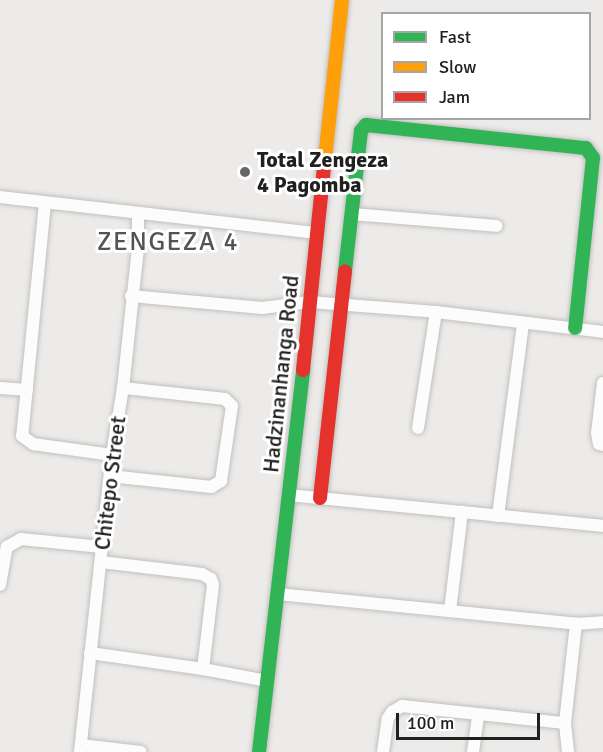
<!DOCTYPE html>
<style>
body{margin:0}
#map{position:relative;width:603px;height:752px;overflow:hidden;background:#edebe9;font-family:Signika,sans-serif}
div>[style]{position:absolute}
.roads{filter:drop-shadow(0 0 2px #c1c0bf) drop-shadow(0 0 2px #c1c0bf)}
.street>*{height:12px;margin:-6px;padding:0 6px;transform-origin:6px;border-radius:6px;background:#fcfcfc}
.fast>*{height:14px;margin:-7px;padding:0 7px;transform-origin:7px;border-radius:7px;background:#30b455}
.slow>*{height:14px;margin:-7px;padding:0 7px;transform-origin:7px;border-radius:7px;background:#ff9f0a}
.jam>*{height:14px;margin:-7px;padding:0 7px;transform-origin:7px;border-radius:7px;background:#e5322d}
.dots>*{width:16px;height:16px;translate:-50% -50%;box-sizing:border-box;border:3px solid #fff;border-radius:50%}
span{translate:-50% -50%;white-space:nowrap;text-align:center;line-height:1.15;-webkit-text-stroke:6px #fff;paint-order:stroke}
.poi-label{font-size:22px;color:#202020;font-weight:700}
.left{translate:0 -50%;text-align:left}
.street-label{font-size:22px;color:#202020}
.quarter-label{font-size:26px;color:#535353;letter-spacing:1.5px}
.legend{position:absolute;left:381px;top:12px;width:210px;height:108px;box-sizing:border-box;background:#fff;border:2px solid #a6a6a6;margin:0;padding:8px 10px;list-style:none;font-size:18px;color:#202020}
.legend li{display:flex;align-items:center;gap:12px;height:30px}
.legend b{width:30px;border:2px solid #a6a6a6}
.scale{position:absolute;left:396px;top:713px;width:144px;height:27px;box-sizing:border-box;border:3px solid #202020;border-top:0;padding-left:8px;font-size:18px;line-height:21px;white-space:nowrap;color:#202020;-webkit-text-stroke:4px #fff;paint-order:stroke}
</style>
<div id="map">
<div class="roads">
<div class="street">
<i style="left:0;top:197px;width:319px;rotate:6.5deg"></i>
<i style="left:45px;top:203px;width:234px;rotate:95.6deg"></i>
<i style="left:22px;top:436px;width:14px;rotate:36deg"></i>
<i style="left:33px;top:444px;width:80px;rotate:7.9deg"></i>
<i style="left:352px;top:214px;width:145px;rotate:4.7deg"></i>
<i style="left:131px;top:296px;width:132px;rotate:5.2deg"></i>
<i style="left:262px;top:308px;width:48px;rotate:-7.1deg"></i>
<i style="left:310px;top:302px;width:126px;rotate:4.5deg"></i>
<i style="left:436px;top:312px;width:168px;rotate:6.8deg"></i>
<i style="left:603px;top:383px;width:50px;rotate:96.8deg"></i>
<i style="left:597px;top:433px;width:11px;rotate:80deg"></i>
<i style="left:599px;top:444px;width:4px;rotate:14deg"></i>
<i style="left:0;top:388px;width:27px;rotate:4deg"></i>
<i style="left:418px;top:428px;width:117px;rotate:-81.2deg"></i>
<i style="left:110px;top:476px;width:102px;rotate:6.2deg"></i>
<i style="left:211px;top:487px;width:12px;rotate:-31deg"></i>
<i style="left:221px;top:481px;width:76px;rotate:-81.7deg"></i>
<i style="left:232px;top:406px;width:10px;rotate:-135deg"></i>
<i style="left:225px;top:399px;width:103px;rotate:-173.8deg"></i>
<i style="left:289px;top:495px;width:316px;rotate:5.6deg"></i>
<i style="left:498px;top:516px;width:195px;rotate:-82.6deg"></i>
<i style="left:101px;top:562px;width:102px;rotate:6.8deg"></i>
<i style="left:202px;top:574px;width:10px;rotate:29deg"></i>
<i style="left:211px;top:579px;width:6px;rotate:72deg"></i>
<i style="left:213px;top:585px;width:85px;rotate:96.8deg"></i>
<i style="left:0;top:585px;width:39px;rotate:-80deg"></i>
<i style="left:7px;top:547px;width:16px;rotate:-30deg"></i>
<i style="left:21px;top:539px;width:81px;rotate:5.6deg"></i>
<i style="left:278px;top:594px;width:300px;rotate:5.7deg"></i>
<i style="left:576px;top:624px;width:27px;rotate:-4deg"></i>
<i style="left:450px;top:611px;width:100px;rotate:-83.1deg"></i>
<i style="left:90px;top:653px;width:114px;rotate:8.1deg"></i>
<i style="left:203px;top:669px;width:66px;rotate:10.5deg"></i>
<i style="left:81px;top:745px;width:60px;rotate:6.7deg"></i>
<i style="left:80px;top:752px;width:299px;rotate:-83.9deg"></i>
<i style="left:112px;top:455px;width:68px;rotate:-80.7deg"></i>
<i style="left:123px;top:388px;width:142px;rotate:-83.9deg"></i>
<i style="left:138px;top:247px;width:33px;rotate:-90deg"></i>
<i style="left:383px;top:752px;width:34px;rotate:-82deg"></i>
<i style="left:388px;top:718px;width:7px;rotate:-56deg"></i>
<i style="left:392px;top:712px;width:12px;rotate:-31deg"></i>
<i style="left:402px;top:706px;width:164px;rotate:6deg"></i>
<i style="left:473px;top:752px;width:37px;rotate:-82deg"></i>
<i style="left:568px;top:752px;width:29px;rotate:-96deg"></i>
<i style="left:565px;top:723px;width:100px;rotate:-83.7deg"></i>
</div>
<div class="fast">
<i style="left:345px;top:271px;width:141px;rotate:-83.5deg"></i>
<i style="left:361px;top:131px;width:8px;rotate:-50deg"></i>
<i style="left:366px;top:125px;width:221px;rotate:6deg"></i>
<i style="left:586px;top:148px;width:12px;rotate:55deg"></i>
<i style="left:593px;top:158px;width:171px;rotate:96deg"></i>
<i style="left:259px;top:752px;width:385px;rotate:-83.4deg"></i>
</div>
<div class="slow">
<i style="left:324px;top:168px;width:169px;rotate:-83.9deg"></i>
</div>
<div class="jam">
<i style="left:303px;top:370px;width:203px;rotate:-84.1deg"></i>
<i style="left:320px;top:498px;width:228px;rotate:-83.7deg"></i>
</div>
</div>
<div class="dots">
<i style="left:245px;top:172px;background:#686766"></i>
</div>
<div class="poi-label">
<span class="left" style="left:257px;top:172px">Total Zengeza<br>4 Pagomba</span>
</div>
<div class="street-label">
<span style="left:281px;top:374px;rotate:-84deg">Hadzinanhanga Road</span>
<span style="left:110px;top:483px;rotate:-83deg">Chitepo Street</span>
</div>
<div class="quarter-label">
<span style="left:168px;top:243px">ZENGEZA 4</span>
</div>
<ul class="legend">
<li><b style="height:8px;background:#30b455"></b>Fast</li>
<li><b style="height:8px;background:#ff9f0a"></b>Slow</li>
<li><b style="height:8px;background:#e5322d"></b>Jam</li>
</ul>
<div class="scale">100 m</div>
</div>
